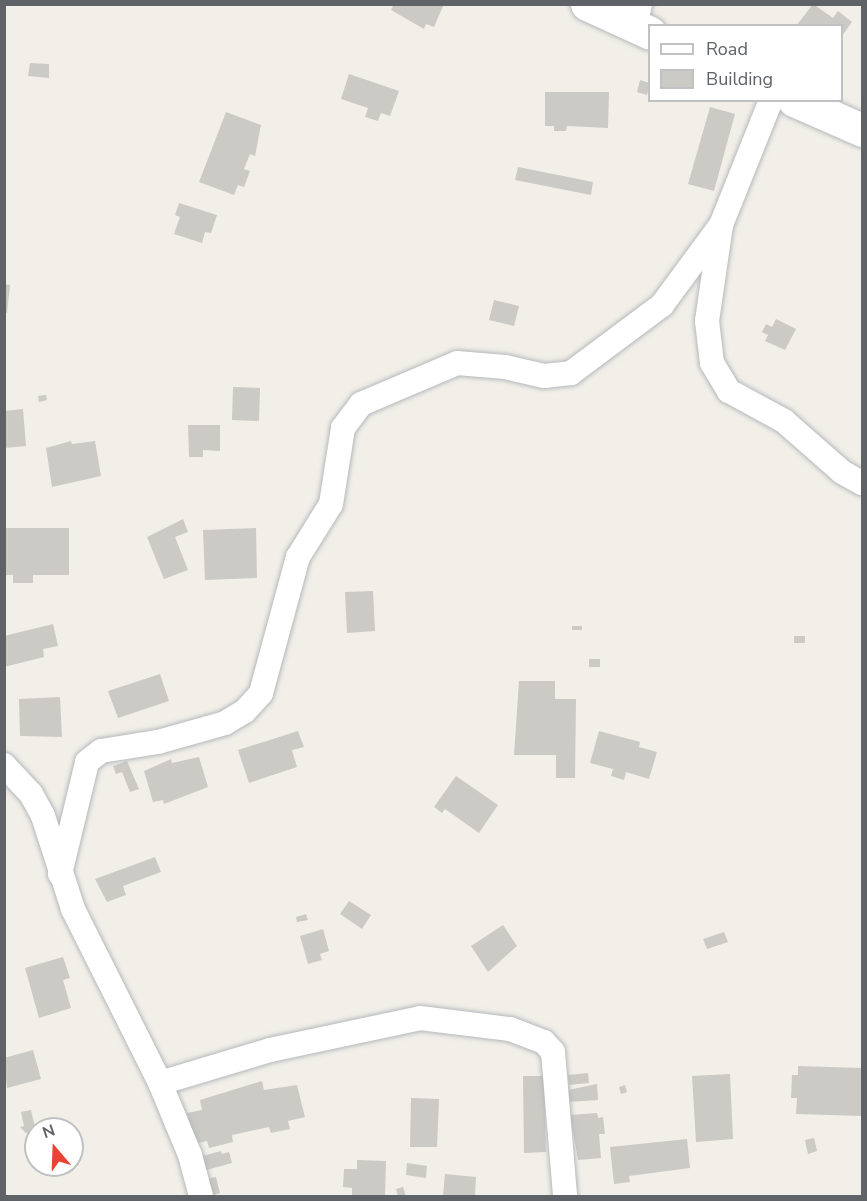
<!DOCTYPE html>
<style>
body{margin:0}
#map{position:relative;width:867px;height:1201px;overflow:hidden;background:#f1efe8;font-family:"Nunito Sans",sans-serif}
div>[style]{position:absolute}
.building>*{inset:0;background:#cccac5}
.roads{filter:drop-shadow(0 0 2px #b5b8bc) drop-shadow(0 0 2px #b5b8bc)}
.street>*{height:24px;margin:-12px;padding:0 12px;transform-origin:12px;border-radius:12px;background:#fff}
.secondary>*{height:33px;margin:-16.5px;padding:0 16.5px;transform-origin:16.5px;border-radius:16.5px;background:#fff}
span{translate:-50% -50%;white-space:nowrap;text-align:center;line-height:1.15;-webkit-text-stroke:4.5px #fff;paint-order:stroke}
.frame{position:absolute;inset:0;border:6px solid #5f6368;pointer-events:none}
.legend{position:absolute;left:648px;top:24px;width:195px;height:78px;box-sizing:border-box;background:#fff;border:2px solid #bfc1c3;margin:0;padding:8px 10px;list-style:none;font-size:18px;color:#5f6368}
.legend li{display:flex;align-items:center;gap:12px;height:30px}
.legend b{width:30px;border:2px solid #bfc1c3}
.north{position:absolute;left:24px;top:1117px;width:60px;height:60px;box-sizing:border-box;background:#fff;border:2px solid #bfc1c3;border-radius:50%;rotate:341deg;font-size:16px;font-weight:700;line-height:24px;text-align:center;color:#5f6368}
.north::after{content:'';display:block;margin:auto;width:21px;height:27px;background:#ea4335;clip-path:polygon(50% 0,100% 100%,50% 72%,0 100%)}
</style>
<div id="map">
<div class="building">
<i style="clip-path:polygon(394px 4px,444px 4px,434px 27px,426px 24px,424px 29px,391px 10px)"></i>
<i style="clip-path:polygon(813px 4px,833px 18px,838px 11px,852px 22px,842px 36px,842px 26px,796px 26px)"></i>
<i style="clip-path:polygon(30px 63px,49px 64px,49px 78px,28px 76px)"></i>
<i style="clip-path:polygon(349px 74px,399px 91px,390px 116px,381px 113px,378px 121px,365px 117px,368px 108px,341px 99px)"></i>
<i style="clip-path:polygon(640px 80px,650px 83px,647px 95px,637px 92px)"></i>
<i style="clip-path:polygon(545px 92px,609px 92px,608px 128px,567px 126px,566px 131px,554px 131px,554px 126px,545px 126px)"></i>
<i style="clip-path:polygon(710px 107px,735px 114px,714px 191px,688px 184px)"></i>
<i style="clip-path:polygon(226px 112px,261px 125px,255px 156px,250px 154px,244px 169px,250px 171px,244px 187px,238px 185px,234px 195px,199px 182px)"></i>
<i style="clip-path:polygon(518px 167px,593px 182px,591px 195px,515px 180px)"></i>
<i style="clip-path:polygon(179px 203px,217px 215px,211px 233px,205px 232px,202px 243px,174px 234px,180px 217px,175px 215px)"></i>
<i style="clip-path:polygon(4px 284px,10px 285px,7px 313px,4px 313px)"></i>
<i style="clip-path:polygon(494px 300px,519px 306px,514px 326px,489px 320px)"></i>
<i style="clip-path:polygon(776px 319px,796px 329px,785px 350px,765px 341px,768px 335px,762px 332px,766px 324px,772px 327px)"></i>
<i style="clip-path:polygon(233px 387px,260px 388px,259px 421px,232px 420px)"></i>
<i style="clip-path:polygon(46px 395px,47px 400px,39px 402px,38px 396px)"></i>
<i style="clip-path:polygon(23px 409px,26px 446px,4px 448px,4px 411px)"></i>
<i style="clip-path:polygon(188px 425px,220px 425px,220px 451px,203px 450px,203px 457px,189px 457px)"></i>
<i style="clip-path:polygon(71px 441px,72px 444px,95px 441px,101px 476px,52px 487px,46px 448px)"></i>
<i style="clip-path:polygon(183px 519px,188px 532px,175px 537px,188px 570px,164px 579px,147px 537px)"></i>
<i style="clip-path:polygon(4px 528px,69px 528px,69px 575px,33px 575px,33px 583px,13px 583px,13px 575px,4px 575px)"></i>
<i style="clip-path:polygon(256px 528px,257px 578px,205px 580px,203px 530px)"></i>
<i style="clip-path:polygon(373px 591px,375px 631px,347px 633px,345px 592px)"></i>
<i style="clip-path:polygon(53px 624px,58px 646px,43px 649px,44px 657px,4px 667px,4px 636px)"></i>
<i style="clip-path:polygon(572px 626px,582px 626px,582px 630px,572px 630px)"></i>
<i style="clip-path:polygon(794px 636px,805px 636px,805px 643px,794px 643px)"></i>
<i style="clip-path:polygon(589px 659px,600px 659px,600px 667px,589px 667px)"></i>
<i style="clip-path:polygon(160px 674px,169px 701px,118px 718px,108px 691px)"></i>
<i style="clip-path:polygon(519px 681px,555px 681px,555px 699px,576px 699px,575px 778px,556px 778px,556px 755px,514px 755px)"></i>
<i style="clip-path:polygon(60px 697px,62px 737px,20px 736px,19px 699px)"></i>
<i style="clip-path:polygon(298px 731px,304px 747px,292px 750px,297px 767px,249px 783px,238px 750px)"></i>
<i style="clip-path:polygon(599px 731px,640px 742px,639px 747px,657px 752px,649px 779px,626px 772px,624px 780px,611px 776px,613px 769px,590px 763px)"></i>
<i style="clip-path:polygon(199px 757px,208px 787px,164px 804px,163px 800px,153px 802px,144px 771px,171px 759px,172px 763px)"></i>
<i style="clip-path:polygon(127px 761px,139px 789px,130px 792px,122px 772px,116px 774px,113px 766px)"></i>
<i style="clip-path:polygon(456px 776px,498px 805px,479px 833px,445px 809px,442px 813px,434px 807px)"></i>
<i style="clip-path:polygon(155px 857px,161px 872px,123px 886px,126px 895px,107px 902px,95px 879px)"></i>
<i style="clip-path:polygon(349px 901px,371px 915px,362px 929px,340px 914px)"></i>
<i style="clip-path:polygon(306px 914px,308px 920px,297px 922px,296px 917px)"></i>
<i style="clip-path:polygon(503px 925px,517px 946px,488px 972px,471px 946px)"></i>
<i style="clip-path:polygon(323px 929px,329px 951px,320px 954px,322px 960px,308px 964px,300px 936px)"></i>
<i style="clip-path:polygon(724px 932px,728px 942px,707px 949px,703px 939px)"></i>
<i style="clip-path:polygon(63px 957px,70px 978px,63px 980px,71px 1008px,39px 1018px,25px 968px)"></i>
<i style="clip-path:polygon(33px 1050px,41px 1079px,7px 1088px,4px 1058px)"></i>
<i style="clip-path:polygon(798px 1066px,862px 1068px,862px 1116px,796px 1114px,797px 1098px,791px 1098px,792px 1075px,798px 1075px)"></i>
<i style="clip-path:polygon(588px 1073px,589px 1083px,569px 1085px,568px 1075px)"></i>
<i style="clip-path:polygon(730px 1074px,733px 1139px,696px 1142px,692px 1076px)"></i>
<i style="clip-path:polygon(523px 1076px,544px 1076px,546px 1152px,524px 1153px)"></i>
<i style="clip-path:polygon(262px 1081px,264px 1090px,297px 1085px,305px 1117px,288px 1121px,290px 1129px,271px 1133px,269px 1127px,232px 1135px,233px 1142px,209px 1148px,207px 1141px,194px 1144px,187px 1113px,202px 1110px,200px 1100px)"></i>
<i style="clip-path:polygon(597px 1084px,598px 1100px,569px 1102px,568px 1090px)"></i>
<i style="clip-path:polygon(625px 1085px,627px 1092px,621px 1094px,619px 1087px)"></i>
<i style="clip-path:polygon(411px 1098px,439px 1099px,437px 1147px,410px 1147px)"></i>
<i style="clip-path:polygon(31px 1110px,36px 1131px,26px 1133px,20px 1127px,24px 1126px,21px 1112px)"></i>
<i style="clip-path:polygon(597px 1113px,598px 1118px,603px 1117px,605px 1134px,599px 1134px,601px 1158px,578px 1160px,570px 1115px)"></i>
<i style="clip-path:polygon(814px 1138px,817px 1151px,808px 1154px,805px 1140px)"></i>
<i style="clip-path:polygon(687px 1139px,690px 1168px,629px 1176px,630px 1182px,614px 1184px,610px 1147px)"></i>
<i style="clip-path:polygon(221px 1151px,222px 1154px,229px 1152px,232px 1163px,199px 1172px,195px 1158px)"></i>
<i style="clip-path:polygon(357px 1160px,386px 1161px,385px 1196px,352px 1196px,352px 1188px,343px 1187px,344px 1169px,357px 1169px)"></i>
<i style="clip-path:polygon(407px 1163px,427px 1166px,426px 1178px,406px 1175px)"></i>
<i style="clip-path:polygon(445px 1174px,476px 1177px,475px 1196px,443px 1196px)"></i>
<i style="clip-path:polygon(216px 1177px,220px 1193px,209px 1196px,206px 1179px)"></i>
<i style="clip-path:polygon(403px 1187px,406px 1196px,398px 1196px,396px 1189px)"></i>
</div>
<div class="roads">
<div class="street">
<i style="left:635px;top:26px;width:23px;rotate:-77deg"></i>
<i style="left:771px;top:100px;width:135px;rotate:111.8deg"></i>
<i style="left:721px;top:225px;width:97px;rotate:98.3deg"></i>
<i style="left:707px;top:321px;width:42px;rotate:83.2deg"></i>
<i style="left:712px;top:363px;width:33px;rotate:59deg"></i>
<i style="left:729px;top:391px;width:63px;rotate:28.6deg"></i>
<i style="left:784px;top:421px;width:77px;rotate:41.3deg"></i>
<i style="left:842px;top:472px;width:23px;rotate:29deg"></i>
<i style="left:4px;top:765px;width:40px;rotate:47deg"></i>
<i style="left:31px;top:794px;width:25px;rotate:61deg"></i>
<i style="left:43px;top:816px;width:98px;rotate:72.1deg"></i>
<i style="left:73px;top:909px;width:195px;rotate:63.4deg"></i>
<i style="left:160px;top:1083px;width:78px;rotate:67.4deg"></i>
<i style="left:190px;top:1155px;width:42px;rotate:75deg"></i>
<i style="left:60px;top:874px;width:115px;rotate:-76.4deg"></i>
<i style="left:87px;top:762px;width:18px;rotate:-38deg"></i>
<i style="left:101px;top:751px;width:58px;rotate:-9deg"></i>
<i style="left:158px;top:742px;width:70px;rotate:-15.8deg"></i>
<i style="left:225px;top:723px;width:23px;rotate:-31deg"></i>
<i style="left:245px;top:711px;width:24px;rotate:-48deg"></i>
<i style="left:261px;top:693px;width:141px;rotate:-74.8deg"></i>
<i style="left:298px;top:557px;width:62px;rotate:-58.1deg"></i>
<i style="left:331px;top:504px;width:77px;rotate:-81deg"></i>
<i style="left:343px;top:428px;width:30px;rotate:-53deg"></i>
<i style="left:361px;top:404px;width:104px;rotate:-23.1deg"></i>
<i style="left:457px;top:363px;width:48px;rotate:4.8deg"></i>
<i style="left:505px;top:367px;width:40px;rotate:13deg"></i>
<i style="left:544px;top:376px;width:27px;rotate:-6deg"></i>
<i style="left:571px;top:373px;width:114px;rotate:-36.8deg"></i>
<i style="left:662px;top:305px;width:99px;rotate:-53.6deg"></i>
<i style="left:160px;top:1083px;width:115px;rotate:-16.7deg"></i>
<i style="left:270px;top:1050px;width:153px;rotate:-12deg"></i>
<i style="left:420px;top:1018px;width:91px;rotate:7deg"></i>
<i style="left:510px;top:1029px;width:36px;rotate:21deg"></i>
<i style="left:544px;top:1042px;width:13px;rotate:48deg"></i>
<i style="left:553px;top:1052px;width:144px;rotate:85.2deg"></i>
</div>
<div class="secondary">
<i style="left:587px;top:4px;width:69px;rotate:24.7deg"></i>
<i style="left:794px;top:100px;width:74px;rotate:23.8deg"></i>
</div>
</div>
<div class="frame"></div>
<ul class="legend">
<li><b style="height:8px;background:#fff"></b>Road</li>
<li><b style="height:16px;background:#cccac5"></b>Building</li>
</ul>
<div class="north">N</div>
</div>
